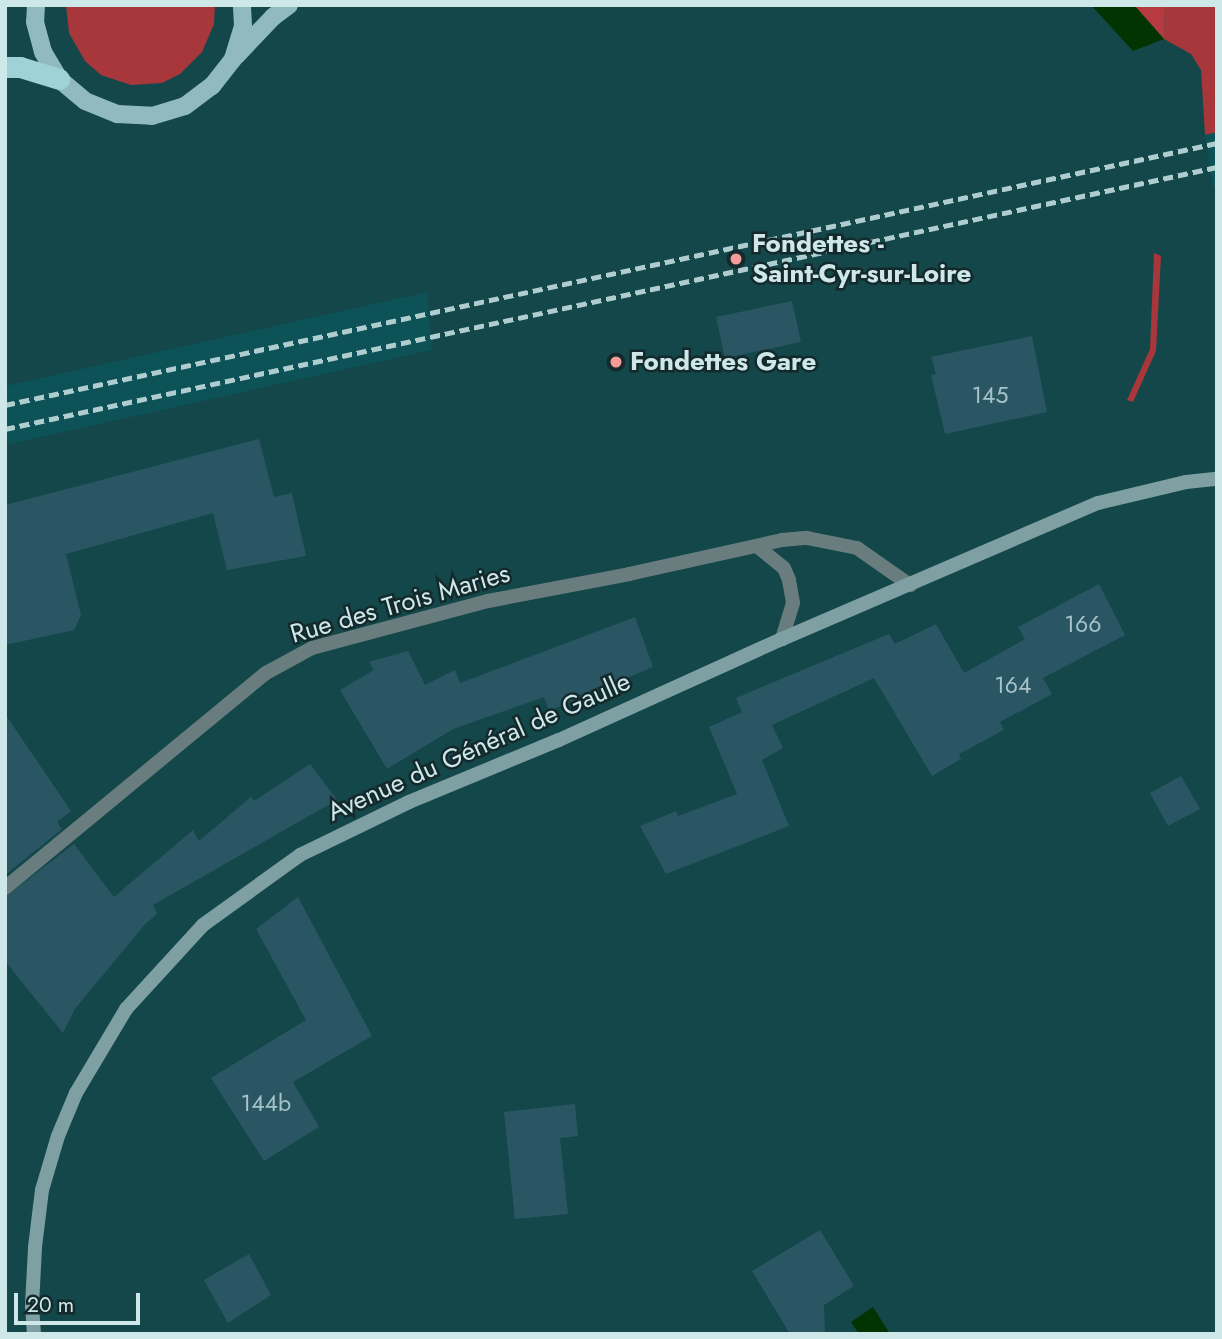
<!DOCTYPE html>
<meta charset="utf-8">
<style>
body{margin:0}
#map{position:relative;width:1222px;height:1339px;overflow:hidden;background:#13474a;font-family:Jost,sans-serif}
div>[style]{position:absolute}
.built>*{inset:0;background:#0d5257}
.green>*{inset:0;background:#a8373c}
.forest>*{inset:0;background:#b63a40}
.water>*{inset:0;background:#013400}
.building>*{inset:0;background:#2a5664}
.street>*{height:14px;margin:-7px;padding:0 7px;transform-origin:7px;border-radius:7px;background:#697d7f}
.secondary>*{height:14px;margin:-7px;padding:0 7px;transform-origin:7px;border-radius:7px;background:#7fa0a2}
.primary>*{height:18px;margin:-9px;padding:0 9px;transform-origin:9px;border-radius:9px;background:#90babe}
.highway>*{height:21px;margin:-10.5px;padding:0 10.5px;transform-origin:10.5px;border-radius:10.5px;background:#9fd2d6}
.rail>*{height:5px;margin-top:-2.5px;transform-origin:0;background:repeating-linear-gradient(90deg,#afcccf 0 10px,transparent 0 15px)}
.dots>*{width:19px;height:19px;translate:-50% -50%;box-sizing:border-box;border:4px solid #14292b;border-radius:50%}
span{translate:-50% -50%;white-space:nowrap;text-align:center;line-height:1.15;-webkit-text-stroke:5px #14292b;paint-order:stroke}
.number-label{font-size:23px;color:#a5c3c8}
.number-label span{-webkit-text-stroke-width:0}
.poi-label{font-size:26px;color:#cee7e9;font-weight:700}
.left{translate:0 -50%;text-align:left}
.street-label{font-size:26px;color:#cee7e9}
.frame{position:absolute;inset:0;border:7px solid #cee7e9;pointer-events:none}
.scale{position:absolute;left:14px;top:1293px;width:126px;height:32px;box-sizing:border-box;border:4px solid #cee7e9;border-top:0;padding-left:9px;font-size:21px;line-height:24px;white-space:nowrap;color:#cee7e9;-webkit-text-stroke:5px #14292b;paint-order:stroke}
</style>
<div id="map">
<div class="built">
<i style="clip-path:polygon(1217px 132px,1217px 186px,1213px 187px,1205px 135px)"></i>
<i style="clip-path:polygon(427px 292px,432px 350px,5px 445px,5px 386px)"></i>
</div>
<div class="green">
<i style="clip-path:polygon(66px 5px,215px 5px,214px 24px,202px 52px,180px 74px,162px 83px,131px 85px,101px 75px,85px 61px,69px 33px)"></i>
<i style="clip-path:polygon(1165px 5px,1217px 5px,1217px 132px,1205px 135px,1201px 70px,1191px 54px,1164px 39px)"></i>
<i style="clip-path:polygon(1154px 253px,1161px 256px,1156px 351px,1133px 402px,1127px 400px,1150px 349px)"></i>
</div>
<div class="forest">
<i style="clip-path:polygon(1134px 5px,1165px 5px,1164px 39px)"></i>
</div>
<div class="water">
<i style="clip-path:polygon(1091px 5px,1134px 5px,1164px 39px,1133px 51px)"></i>
<i style="clip-path:polygon(873px 1307px,890px 1334px,859px 1334px,851px 1322px)"></i>
</div>
<div class="building">
<i style="clip-path:polygon(792px 301px,801px 342px,725px 358px,716px 317px)"></i>
<i style="clip-path:polygon(1032px 336px,1047px 412px,945px 434px,931px 375px,936px 374px,931px 357px)"></i>
<i style="clip-path:polygon(259px 439px,274px 497px,292px 493px,306px 556px,227px 570px,213px 513px,66px 554px,81px 615px,74px 630px,5px 645px,5px 505px)"></i>
<i style="clip-path:polygon(1099px 584px,1125px 635px,1043px 678px,1052px 694px,1000px 722px,1004px 730px,959px 754px,961px 759px,932px 776px,874px 678px,772px 725px,783px 748px,762px 760px,789px 826px,666px 874px,640px 826px,676px 811px,678px 816px,737px 794px,709px 727px,742px 712px,736px 698px,889px 634px,895px 644px,936px 624px,964px 673px,1025px 639px,1018px 627px)"></i>
<i style="clip-path:polygon(635px 617px,653px 667px,549px 711px,544px 697px,453px 729px,387px 769px,340px 690px,374px 670px,369px 662px,408px 651px,425px 685px,455px 670px,460px 683px)"></i>
<i style="clip-path:polygon(5px 714px,71px 811px,57px 822px,62px 829px,5px 875px)"></i>
<i style="clip-path:polygon(310px 764px,337px 800px,153px 905px,157px 914px,145px 924px,75px 1009px,63px 1033px,5px 961px,5px 897px,74px 844px,114px 897px,193px 830px,199px 841px,251px 797px,254px 801px)"></i>
<i style="clip-path:polygon(1181px 776px,1200px 809px,1168px 826px,1150px 793px)"></i>
<i style="clip-path:polygon(298px 897px,372px 1036px,293px 1082px,319px 1127px,264px 1161px,211px 1078px,306px 1020px,256px 929px)"></i>
<i style="clip-path:polygon(575px 1104px,578px 1136px,560px 1138px,568px 1214px,515px 1219px,504px 1112px)"></i>
<i style="clip-path:polygon(820px 1230px,854px 1286px,824px 1305px,825px 1334px,790px 1334px,752px 1271px)"></i>
<i style="clip-path:polygon(249px 1254px,271px 1295px,228px 1323px,204px 1280px)"></i>
</div>
<div class="street">
<i style="left:758px;top:547px;width:33px;rotate:39deg"></i>
<i style="left:784px;top:568px;width:13px;rotate:67deg"></i>
<i style="left:789px;top:580px;width:23px;rotate:80deg"></i>
<i style="left:793px;top:603px;width:38px;rotate:107deg"></i>
<i style="left:5px;top:888px;width:338px;rotate:-39.5deg"></i>
<i style="left:266px;top:673px;width:52px;rotate:-28.5deg"></i>
<i style="left:312px;top:648px;width:182px;rotate:-15deg"></i>
<i style="left:488px;top:601px;width:144px;rotate:-10.8deg"></i>
<i style="left:629px;top:574px;width:157px;rotate:-12.5deg"></i>
<i style="left:782px;top:540px;width:25px;rotate:-5deg"></i>
<i style="left:807px;top:538px;width:51px;rotate:11.3deg"></i>
<i style="left:857px;top:548px;width:65px;rotate:34.9deg"></i>
</div>
<div class="secondary">
<i style="left:34px;top:1334px;width:29px;rotate:-94deg"></i>
<i style="left:32px;top:1305px;width:58px;rotate:-87deg"></i>
<i style="left:35px;top:1247px;width:57px;rotate:-83deg"></i>
<i style="left:42px;top:1190px;width:56px;rotate:-73.5deg"></i>
<i style="left:58px;top:1136px;width:47px;rotate:-67.3deg"></i>
<i style="left:76px;top:1093px;width:98px;rotate:-59.2deg"></i>
<i style="left:126px;top:1009px;width:114px;rotate:-47.5deg"></i>
<i style="left:203px;top:925px;width:120px;rotate:-35.8deg"></i>
<i style="left:300px;top:855px;width:121px;rotate:-25.9deg"></i>
<i style="left:409px;top:802px;width:162px;rotate:-22.5deg"></i>
<i style="left:559px;top:740px;width:245px;rotate:-24.4deg"></i>
<i style="left:782px;top:639px;width:344px;rotate:-23.3deg"></i>
<i style="left:1098px;top:503px;width:90px;rotate:-13.4deg"></i>
<i style="left:1186px;top:482px;width:31px;rotate:-6deg"></i>
</div>
<div class="primary">
<i style="left:36px;top:5px;width:17px;rotate:93deg"></i>
<i style="left:35px;top:22px;width:31px;rotate:75deg"></i>
<i style="left:43px;top:52px;width:31px;rotate:59deg"></i>
<i style="left:59px;top:79px;width:34px;rotate:40deg"></i>
<i style="left:85px;top:101px;width:35px;rotate:22deg"></i>
<i style="left:117px;top:114px;width:35px;rotate:3deg"></i>
<i style="left:152px;top:116px;width:34px;rotate:-17deg"></i>
<i style="left:185px;top:106px;width:34px;rotate:-37deg"></i>
<i style="left:212px;top:86px;width:34px;rotate:-52deg"></i>
<i style="left:233px;top:59px;width:34px;rotate:-73deg"></i>
<i style="left:243px;top:26px;width:21px;rotate:-93deg"></i>
<i style="left:236px;top:56px;width:54px;rotate:-46.5deg"></i>
<i style="left:273px;top:17px;width:20px;rotate:-37deg"></i>
</div>
<div class="highway">
<i style="left:5px;top:67px;width:15px"></i>
<i style="left:20px;top:67px;width:41px;rotate:17.1deg"></i>
</div>
<div class="rail">
<i style="left:5px;top:405px;width:1240px;rotate:-12.2deg"></i>
<i style="left:5px;top:429px;width:1240px;rotate:-12.2deg"></i>
</div>
<div class="dots">
<i style="left:736px;top:259px;background:#f59b98"></i>
<i style="left:616px;top:362px;background:#f59b98"></i>
</div>
<div class="number-label">
<span style="left:990px;top:395px">145</span>
<span style="left:1083px;top:624px">166</span>
<span style="left:1013px;top:685px">164</span>
<span style="left:266px;top:1103px">144b</span>
</div>
<div class="poi-label">
<span class="left" style="left:752px;top:259px">Fondettes -<br>Saint-Cyr-sur-Loire</span>
<span class="left" style="left:630px;top:362px">Fondettes Gare</span>
</div>
<div class="street-label">
<span style="left:400px;top:604px;rotate:-16deg">Rue des Trois Maries</span>
<span style="left:479px;top:747px;rotate:-24deg">Avenue du Général de Gaulle</span>
</div>
<div class="frame"></div>
<div class="scale">20 m</div>
</div>
